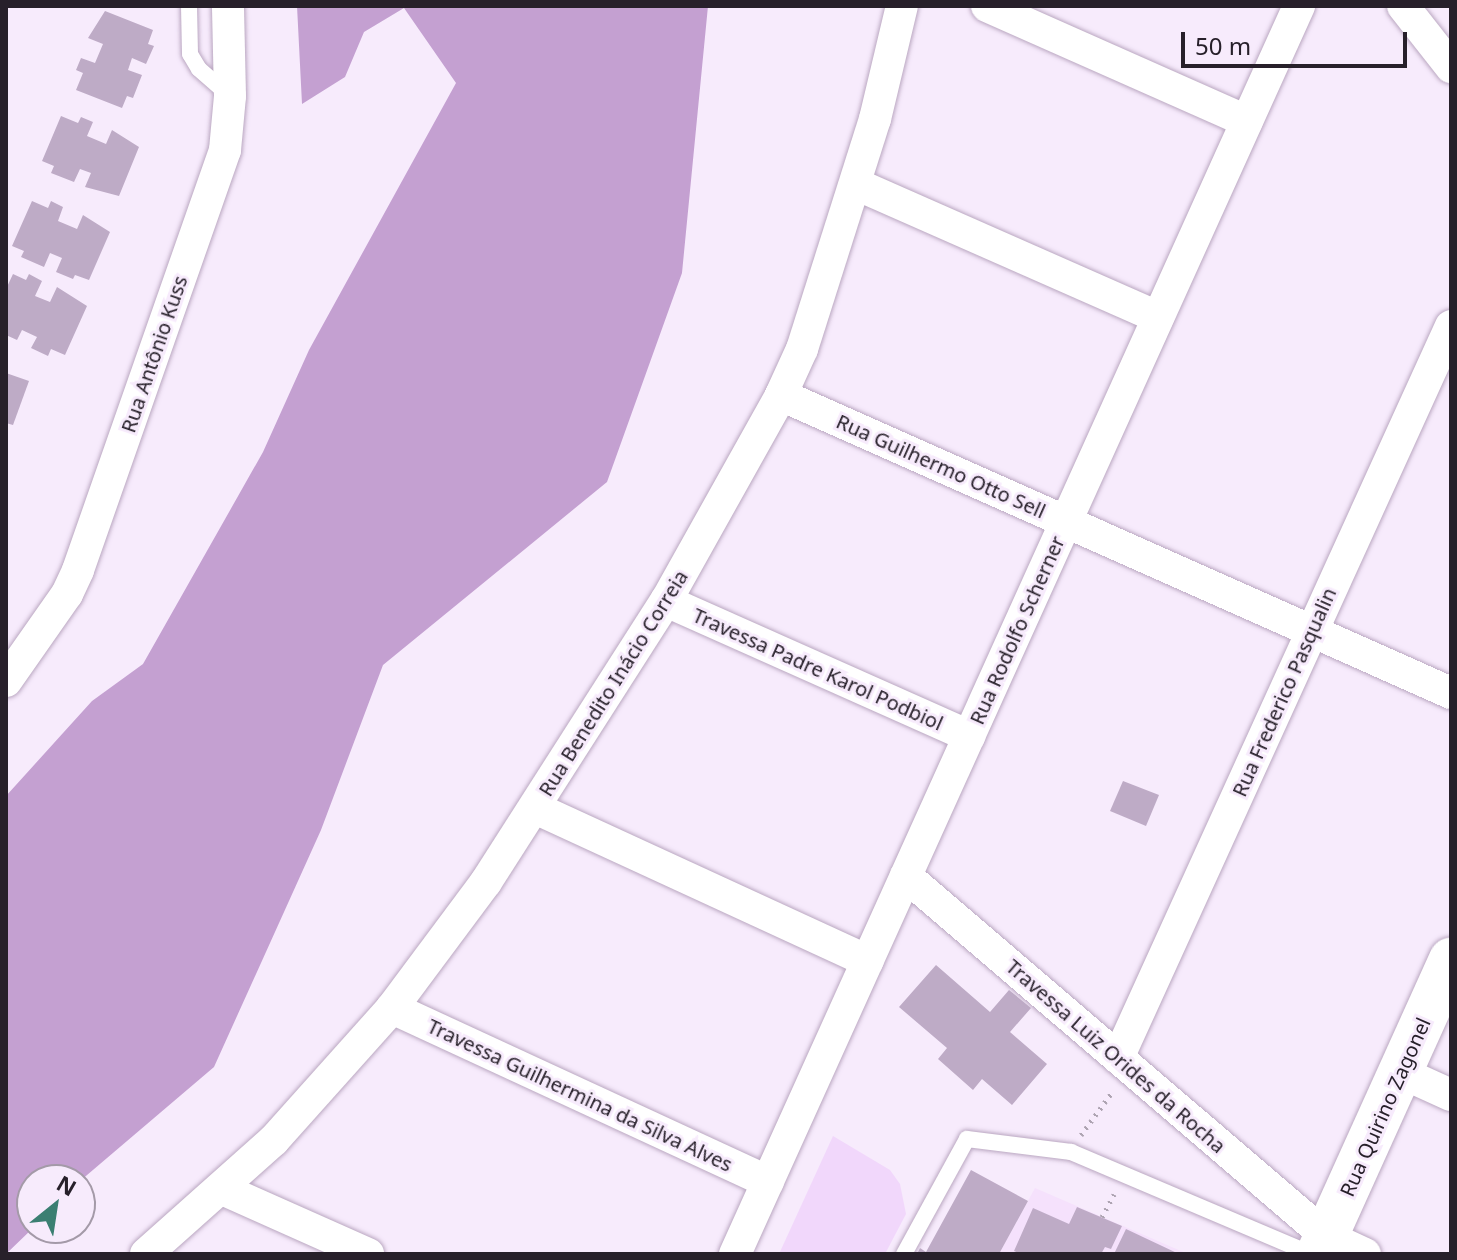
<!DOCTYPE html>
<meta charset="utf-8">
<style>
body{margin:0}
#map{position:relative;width:1457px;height:1260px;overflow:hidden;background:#f7ebfc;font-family:"Noto Sans",sans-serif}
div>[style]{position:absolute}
.built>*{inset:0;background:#f5e1fc}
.green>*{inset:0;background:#f1d7fb}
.forest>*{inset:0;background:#c4a0d1}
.building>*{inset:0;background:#beabc6}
.path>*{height:5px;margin-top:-2.5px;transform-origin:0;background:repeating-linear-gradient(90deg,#aea4b2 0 2px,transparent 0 8px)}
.roads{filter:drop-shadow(0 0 2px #baa7c1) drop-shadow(0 0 2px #baa7c1)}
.lane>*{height:16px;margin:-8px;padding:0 8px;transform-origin:8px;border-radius:8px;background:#fff}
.street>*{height:32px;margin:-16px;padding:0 16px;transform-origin:16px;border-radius:16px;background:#fff}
.secondary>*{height:44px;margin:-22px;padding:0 22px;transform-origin:22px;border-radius:22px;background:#fff}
span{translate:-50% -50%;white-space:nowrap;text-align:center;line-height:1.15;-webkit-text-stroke:6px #f7ebfc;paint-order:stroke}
.street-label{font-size:20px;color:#27202a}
.frame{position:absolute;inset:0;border:8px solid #27202a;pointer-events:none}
.north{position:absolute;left:16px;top:1164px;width:80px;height:80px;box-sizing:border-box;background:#f7ebfc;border:2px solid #a49aa8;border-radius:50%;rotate:30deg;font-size:22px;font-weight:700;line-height:32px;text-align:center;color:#27202a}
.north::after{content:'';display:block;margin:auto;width:28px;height:36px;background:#3b7f72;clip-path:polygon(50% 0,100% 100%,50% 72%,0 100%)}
.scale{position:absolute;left:1181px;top:32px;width:226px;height:36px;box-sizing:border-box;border:4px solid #27202a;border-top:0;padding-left:10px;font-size:24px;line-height:28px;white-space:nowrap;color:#27202a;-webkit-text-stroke:6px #f7ebfc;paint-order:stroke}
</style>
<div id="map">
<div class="built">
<i style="clip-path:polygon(1035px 1188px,1188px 1254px,999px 1254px)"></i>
</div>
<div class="green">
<i style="clip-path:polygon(833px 1136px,890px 1170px,900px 1184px,906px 1214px,885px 1254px,779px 1254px)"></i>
</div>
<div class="forest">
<i style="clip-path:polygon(297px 6px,708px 6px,682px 273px,607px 482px,383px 665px,321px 830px,214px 1067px,80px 1181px,32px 1180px,33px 1228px,6px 1254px,6px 796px,92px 701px,143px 664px,263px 452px,309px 350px,456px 83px,404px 8px,364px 32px,345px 77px,302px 104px)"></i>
</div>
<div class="building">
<i style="clip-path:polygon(105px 11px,153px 30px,148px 44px,154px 46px,146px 64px,132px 58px,128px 70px,142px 75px,133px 98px,127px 96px,122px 108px,76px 90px,83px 73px,76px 70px,81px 58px,95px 63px,103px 44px,88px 38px)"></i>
<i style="clip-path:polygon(61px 116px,78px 123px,81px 117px,93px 122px,87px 136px,106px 144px,112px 130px,139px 147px,119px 196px,85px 187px,91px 173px,80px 169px,74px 182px,51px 173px,54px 166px,42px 161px)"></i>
<i style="clip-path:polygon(32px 201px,48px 208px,51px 201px,63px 207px,58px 221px,77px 229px,83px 215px,110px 232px,89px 280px,75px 275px,73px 279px,56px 272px,62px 258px,50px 253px,44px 267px,21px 257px,24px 251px,12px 246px)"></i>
<i style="clip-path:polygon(13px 274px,26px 280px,29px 274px,42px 281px,35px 296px,50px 302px,57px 287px,87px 306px,65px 355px,51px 349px,48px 356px,31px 348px,37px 337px,22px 330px,17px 340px,6px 335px,6px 289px)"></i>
<i style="clip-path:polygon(6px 373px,29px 381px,13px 425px,6px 423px)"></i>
<i style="clip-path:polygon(1123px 781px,1159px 795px,1146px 826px,1110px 811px)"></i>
<i style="clip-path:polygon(936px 965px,990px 1012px,1009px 990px,1031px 1008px,1010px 1032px,1047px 1064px,1012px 1105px,982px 1079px,973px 1090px,938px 1059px,947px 1048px,899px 1007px)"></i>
<i style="clip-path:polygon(971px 1170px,1028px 1201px,999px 1254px,917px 1254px,920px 1248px,926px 1252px)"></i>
<i style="clip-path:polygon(1077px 1207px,1122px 1226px,1111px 1249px,1105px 1247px,1101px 1254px,1021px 1254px,1014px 1251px,1033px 1208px,1069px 1224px)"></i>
<i style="clip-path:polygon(1126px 1229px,1179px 1254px,1114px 1254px)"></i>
</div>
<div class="path">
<i style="left:1081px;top:1135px;width:54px;rotate:-54deg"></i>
<i style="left:1102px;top:1217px;width:26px;rotate:-62deg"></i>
</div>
<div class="roads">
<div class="lane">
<i style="left:189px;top:6px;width:48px;rotate:88.8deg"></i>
<i style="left:190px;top:54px;width:17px;rotate:59deg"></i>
<i style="left:199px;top:69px;width:41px;rotate:41.1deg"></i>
<i style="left:904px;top:1254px;width:131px;rotate:-61.3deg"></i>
<i style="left:967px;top:1139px;width:105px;rotate:7.1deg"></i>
<i style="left:1071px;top:1152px;width:261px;rotate:23deg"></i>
</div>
<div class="street">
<i style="left:987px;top:6px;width:284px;rotate:23.9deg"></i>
<i style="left:1403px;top:6px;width:78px;rotate:51.8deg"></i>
<i style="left:856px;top:184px;width:330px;rotate:23.8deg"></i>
<i style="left:781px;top:395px;width:733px;rotate:23.98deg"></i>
<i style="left:666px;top:601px;width:332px;rotate:24deg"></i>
<i style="left:6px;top:681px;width:106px;rotate:-55deg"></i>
<i style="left:67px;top:594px;width:26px;rotate:-65deg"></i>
<i style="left:78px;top:570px;width:445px;rotate:-70.7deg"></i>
<i style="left:225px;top:150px;width:54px;rotate:-84.7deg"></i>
<i style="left:230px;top:96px;width:90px;rotate:-91.3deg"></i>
<i style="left:535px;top:808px;width:366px;rotate:24.7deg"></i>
<i style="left:906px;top:876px;width:553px;rotate:40.6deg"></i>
<i style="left:1326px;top:1236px;width:43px;rotate:24.8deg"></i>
<i style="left:392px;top:1008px;width:414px;rotate:24.8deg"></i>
<i style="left:1118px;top:1058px;width:804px;rotate:-65.54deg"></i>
<i style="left:1400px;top:1072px;width:56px;rotate:24.3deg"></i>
<i style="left:222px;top:1189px;width:160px;rotate:24deg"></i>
<i style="left:146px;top:1254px;width:171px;rotate:-41.7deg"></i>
<i style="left:274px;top:1140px;width:177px;rotate:-48.2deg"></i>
<i style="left:392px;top:1008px;width:157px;rotate:-53.3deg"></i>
<i style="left:486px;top:882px;width:334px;rotate:-57.4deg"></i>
<i style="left:666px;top:601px;width:236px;rotate:-60.8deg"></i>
<i style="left:781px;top:395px;width:51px;rotate:-65.5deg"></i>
<i style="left:802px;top:349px;width:241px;rotate:-72.4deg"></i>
<i style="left:875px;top:119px;width:116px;rotate:-76.6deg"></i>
<i style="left:735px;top:1254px;width:1370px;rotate:-65.68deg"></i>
</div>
<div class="secondary">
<i style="left:1318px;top:1254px;width:323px;rotate:-65.7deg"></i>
</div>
</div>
<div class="street-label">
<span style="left:154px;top:354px;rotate:-71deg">Rua Antônio Kuss</span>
<span style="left:941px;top:466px;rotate:24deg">Rua Guilhermo Otto Sell</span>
<span style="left:1017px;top:630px;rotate:-66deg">Rua Rodolfo Scherner</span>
<span style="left:818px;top:669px;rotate:24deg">Travessa Padre Karol Podbiol</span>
<span style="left:613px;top:683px;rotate:-58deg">Rua Benedito Inácio Correia</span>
<span style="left:1284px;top:692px;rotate:-66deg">Rua Frederico Pasqualin</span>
<span style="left:1116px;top:1056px;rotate:41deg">Travessa Luiz Orides da Rocha</span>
<span style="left:580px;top:1095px;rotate:25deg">Travessa Guilhermina da Silva Alves</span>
<span style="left:1385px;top:1107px;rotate:-66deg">Rua Quirino Zagonel</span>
</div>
<div class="frame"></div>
<div class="north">N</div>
<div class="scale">50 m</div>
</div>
